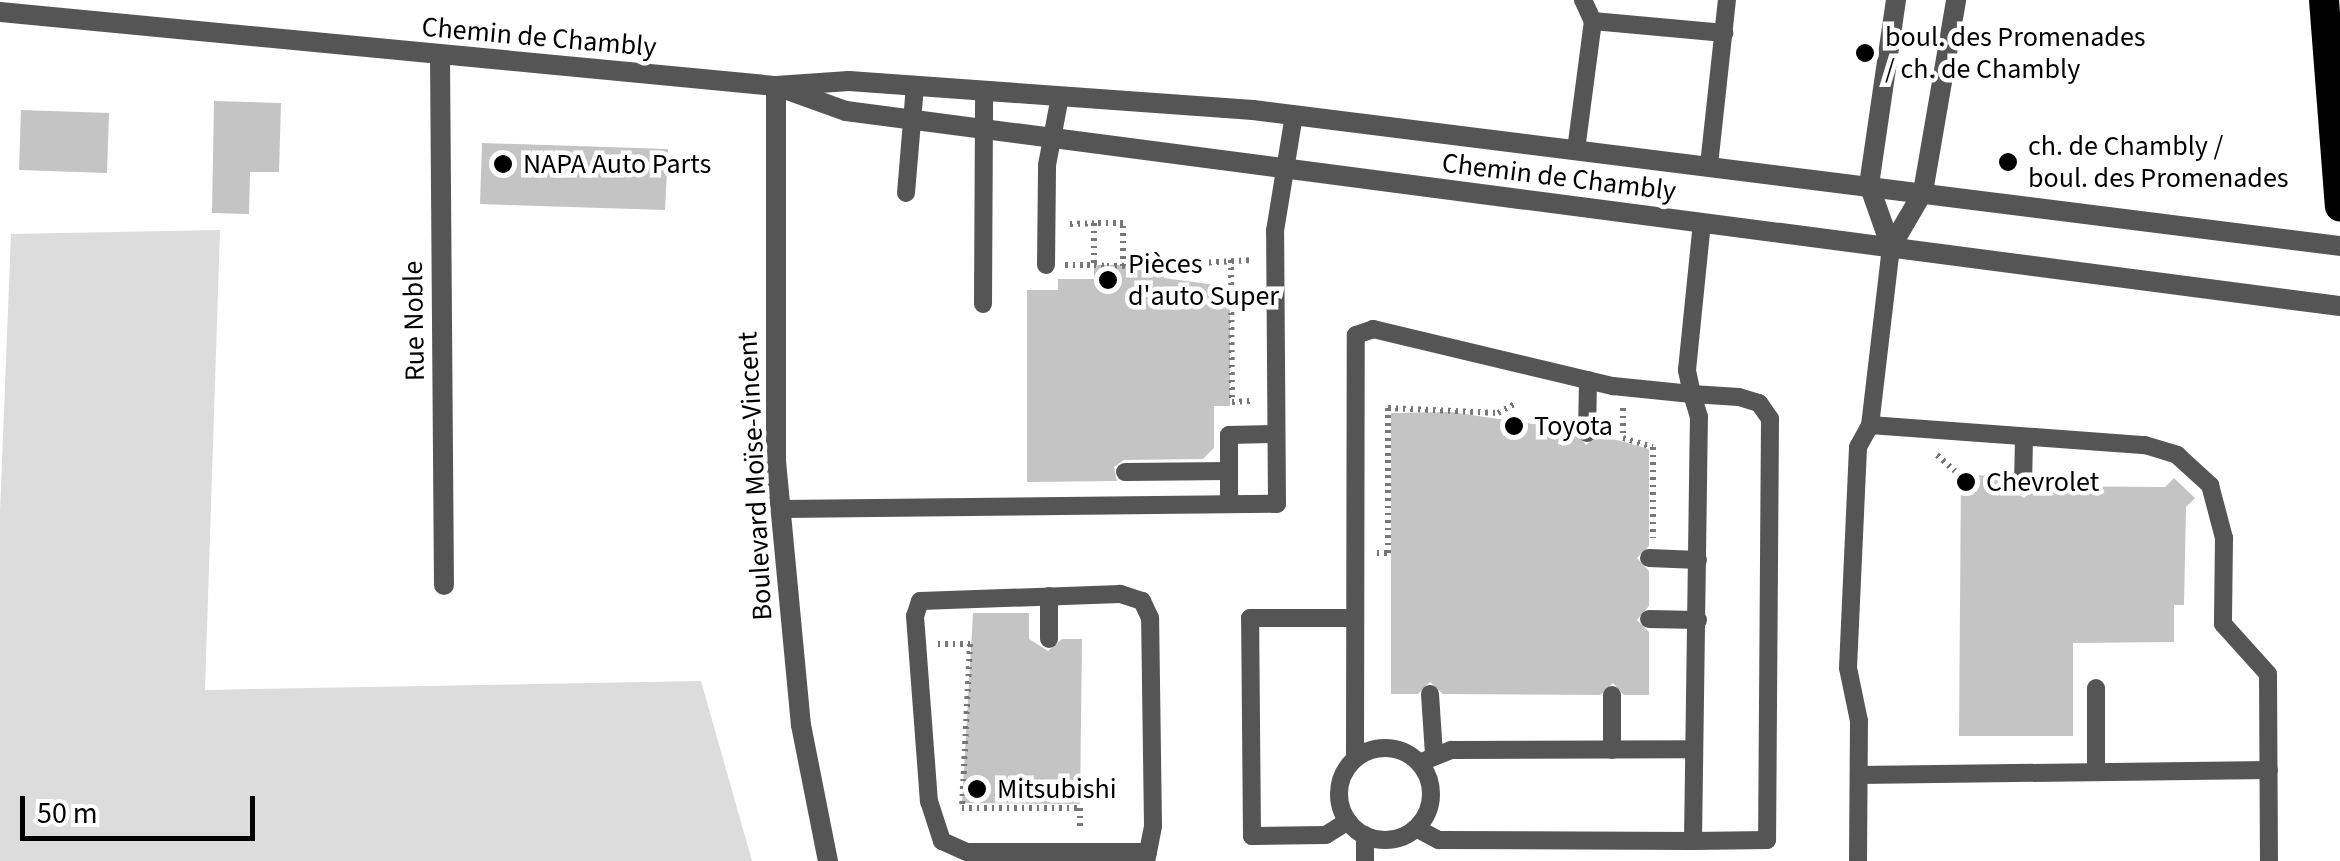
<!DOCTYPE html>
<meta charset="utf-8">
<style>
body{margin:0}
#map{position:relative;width:2340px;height:861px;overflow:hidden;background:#fff;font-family:"Source Sans 3",sans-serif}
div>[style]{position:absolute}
.green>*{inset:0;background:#dcdcdc}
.building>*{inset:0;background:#c4c4c4}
.path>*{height:6px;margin-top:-3px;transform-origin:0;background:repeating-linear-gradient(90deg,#777 0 2.5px,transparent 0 7.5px)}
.service>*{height:18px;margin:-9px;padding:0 9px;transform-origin:9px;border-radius:9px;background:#555}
.service>.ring{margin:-9px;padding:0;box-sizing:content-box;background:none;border:18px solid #555;border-radius:50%}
.minor>*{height:20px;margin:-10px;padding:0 10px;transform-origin:10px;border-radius:10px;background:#555}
.tertiary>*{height:20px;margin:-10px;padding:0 10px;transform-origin:10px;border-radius:10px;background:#555}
.motorway>*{height:30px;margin:-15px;padding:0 15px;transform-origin:15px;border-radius:15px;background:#000}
.dots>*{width:28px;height:28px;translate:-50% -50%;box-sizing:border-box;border:5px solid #fff;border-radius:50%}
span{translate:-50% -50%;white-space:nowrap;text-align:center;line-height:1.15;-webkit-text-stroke:9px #fff;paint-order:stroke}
.street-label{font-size:28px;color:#000}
.poi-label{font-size:28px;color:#000}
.left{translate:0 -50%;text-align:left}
.scale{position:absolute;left:20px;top:796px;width:235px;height:45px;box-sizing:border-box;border:5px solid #000;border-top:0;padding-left:12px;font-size:30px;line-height:35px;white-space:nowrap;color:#000;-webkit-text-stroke:8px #fff;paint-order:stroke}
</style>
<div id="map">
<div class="green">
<i style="clip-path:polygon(220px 230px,205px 690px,701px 681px,752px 861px,0 861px,0 512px,11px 234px)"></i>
</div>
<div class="building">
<i style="clip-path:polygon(214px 101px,281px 103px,279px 172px,250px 172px,249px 214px,212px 213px)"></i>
<i style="clip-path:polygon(21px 110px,109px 113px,107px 173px,19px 170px)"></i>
<i style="clip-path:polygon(482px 143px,668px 149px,665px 210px,480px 204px)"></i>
<i style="clip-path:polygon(1094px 265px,1164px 265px,1164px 278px,1230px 287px,1230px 406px,1214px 406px,1214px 448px,1203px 459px,1124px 460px,1114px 467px,1117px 481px,1027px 482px,1027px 290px,1058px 290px,1058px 279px,1094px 279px)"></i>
<i style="clip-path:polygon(1451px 412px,1575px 430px,1586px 445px,1599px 435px,1649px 449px,1649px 546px,1637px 558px,1649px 571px,1649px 606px,1637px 620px,1649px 632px,1649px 695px,1624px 695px,1613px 683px,1600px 695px,1443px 694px,1430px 682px,1418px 694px,1391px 694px,1391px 413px)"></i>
<i style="clip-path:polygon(1961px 475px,2006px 476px,2005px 486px,2024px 498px,2036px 486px,2165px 487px,2174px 478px,2195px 498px,2186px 507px,2184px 605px,2174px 605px,2174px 642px,2073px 643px,2073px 736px,1959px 736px)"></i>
<i style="clip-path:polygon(973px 613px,1029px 613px,1029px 639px,1048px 651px,1062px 639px,1082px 639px,1080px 804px,962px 803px)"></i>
</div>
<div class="path">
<i style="left:1070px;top:224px;width:24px;rotate:-2deg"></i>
<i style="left:1231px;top:260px;width:142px;rotate:89.6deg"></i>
<i style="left:1232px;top:402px;width:22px;rotate:-3deg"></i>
<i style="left:1065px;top:265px;width:29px"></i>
<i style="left:1123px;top:266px;width:43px;rotate:-90deg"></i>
<i style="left:1123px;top:223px;width:29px;rotate:180deg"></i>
<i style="left:1094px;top:223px;width:42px;rotate:90deg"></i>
<i style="left:1094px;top:265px;width:13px;rotate:4deg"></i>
<i style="left:1107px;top:266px;width:57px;rotate:-1deg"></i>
<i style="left:1164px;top:265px;width:89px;rotate:-3.2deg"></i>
<i style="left:1623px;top:408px;width:30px;rotate:90deg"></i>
<i style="left:1623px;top:438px;width:31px;rotate:17deg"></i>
<i style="left:1653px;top:447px;width:91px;rotate:90deg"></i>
<i style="left:1937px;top:455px;width:24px;rotate:42deg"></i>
<i style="left:1377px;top:553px;width:11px"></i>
<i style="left:1388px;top:553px;width:145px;rotate:-90deg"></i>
<i style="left:1388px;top:408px;width:110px;rotate:2.6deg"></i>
<i style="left:1498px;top:413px;width:21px;rotate:-29deg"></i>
<i style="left:938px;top:644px;width:32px"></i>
<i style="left:970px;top:644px;width:164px;rotate:92.8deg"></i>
<i style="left:962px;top:808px;width:118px"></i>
<i style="left:1080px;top:808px;width:23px;rotate:90deg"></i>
</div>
<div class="service">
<i style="left:1583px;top:0;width:23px;rotate:65deg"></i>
<i style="left:1576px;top:150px;width:130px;rotate:-82.5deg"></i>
<i style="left:1593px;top:21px;width:132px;rotate:5.2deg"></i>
<i style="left:1709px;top:165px;width:166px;rotate:-83.8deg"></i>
<i style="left:906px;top:193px;width:107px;rotate:-85.2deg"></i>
<i style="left:1891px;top:247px;width:179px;rotate:96.7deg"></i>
<i style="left:1870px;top:425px;width:276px;rotate:4.2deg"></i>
<i style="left:2145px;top:445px;width:34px;rotate:17deg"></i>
<i style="left:2177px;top:455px;width:45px;rotate:42.3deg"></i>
<i style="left:2210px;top:485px;width:55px;rotate:75.2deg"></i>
<i style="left:2224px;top:538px;width:86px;rotate:90.7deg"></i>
<i style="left:2223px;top:624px;width:67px;rotate:48deg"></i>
<i style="left:2268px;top:674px;width:187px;rotate:89.7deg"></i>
<i style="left:1046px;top:265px;width:100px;rotate:-89.4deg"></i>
<i style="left:1047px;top:165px;width:70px;rotate:-79.3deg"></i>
<i style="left:983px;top:304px;width:213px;rotate:-89.7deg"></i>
<i style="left:1587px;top:433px;width:53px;rotate:-88.9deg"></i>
<i style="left:1125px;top:472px;width:104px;rotate:-0.6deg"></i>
<i style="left:2023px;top:486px;width:48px;rotate:-88.8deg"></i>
<i style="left:1229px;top:504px;width:69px;rotate:-90deg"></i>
<i style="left:1229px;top:435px;width:47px;rotate:-1.2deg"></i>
<i style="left:781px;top:509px;width:496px;rotate:-0.6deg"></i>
<i style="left:1277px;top:504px;width:273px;rotate:-90.4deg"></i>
<i style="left:1275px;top:231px;width:118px;rotate:-80.7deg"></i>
<i style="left:1649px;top:558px;width:49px;rotate:2.3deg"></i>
<i style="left:1049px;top:596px;width:43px;rotate:90deg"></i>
<i style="left:1649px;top:619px;width:49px;rotate:1.2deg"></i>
<i style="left:1430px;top:694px;width:60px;rotate:86.2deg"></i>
<i style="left:1612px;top:695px;width:55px;rotate:90deg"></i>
<i class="ring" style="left:1339px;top:748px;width:74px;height:74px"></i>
<i style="left:1355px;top:759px;width:424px;rotate:-89.9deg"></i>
<i style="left:1356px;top:335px;width:18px;rotate:-19deg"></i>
<i style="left:1373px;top:329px;width:247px;rotate:13.4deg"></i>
<i style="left:1613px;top:386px;width:79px;rotate:5.8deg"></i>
<i style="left:1692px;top:394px;width:25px;rotate:-102deg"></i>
<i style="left:1687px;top:370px;width:148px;rotate:-84.2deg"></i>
<i style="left:1419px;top:763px;width:35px;rotate:-22deg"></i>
<i style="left:1451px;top:750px;width:242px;rotate:-0.2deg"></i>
<i style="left:2096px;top:772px;width:84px;rotate:-90deg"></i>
<i style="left:1859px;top:775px;width:410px;rotate:-0.7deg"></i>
<i style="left:1348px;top:821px;width:26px;rotate:148deg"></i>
<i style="left:1326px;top:835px;width:74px;rotate:179.2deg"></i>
<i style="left:1252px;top:836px;width:218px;rotate:-90.5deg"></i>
<i style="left:1250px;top:618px;width:104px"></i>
<i style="left:1416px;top:828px;width:26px;rotate:28deg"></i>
<i style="left:1439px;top:840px;width:254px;rotate:0.2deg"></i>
<i style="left:1693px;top:841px;width:424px;rotate:-89.2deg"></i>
<i style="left:1699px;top:417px;width:24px;rotate:-107deg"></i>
<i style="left:1692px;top:394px;width:47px;rotate:3.7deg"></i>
<i style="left:1739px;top:397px;width:21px;rotate:17deg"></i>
<i style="left:1759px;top:403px;width:19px;rotate:55deg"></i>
<i style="left:1770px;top:419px;width:421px;rotate:90.4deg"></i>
<i style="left:1767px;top:840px;width:74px;rotate:179.2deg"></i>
<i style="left:1146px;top:861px;width:9px;rotate:-77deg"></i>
<i style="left:1148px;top:852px;width:26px;rotate:-79deg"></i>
<i style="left:1153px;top:826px;width:208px;rotate:-90.8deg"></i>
<i style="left:1150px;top:618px;width:19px;rotate:-115deg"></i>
<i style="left:1142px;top:601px;width:23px;rotate:-162deg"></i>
<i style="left:1120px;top:594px;width:200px;rotate:178deg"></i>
<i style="left:920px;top:601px;width:16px;rotate:108deg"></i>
<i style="left:915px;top:616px;width:186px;rotate:85.7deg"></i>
<i style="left:929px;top:801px;width:42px;rotate:72deg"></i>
<i style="left:942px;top:841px;width:27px;rotate:24deg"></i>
<i style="left:967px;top:852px;width:181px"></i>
<i style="left:1365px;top:861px;width:26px;rotate:-90deg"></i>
<i style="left:1858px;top:861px;width:140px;rotate:-89.6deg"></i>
<i style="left:1859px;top:721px;width:54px;rotate:-101.7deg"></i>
<i style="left:1848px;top:668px;width:221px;rotate:-87.4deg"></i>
<i style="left:1858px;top:447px;width:25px;rotate:-61deg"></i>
</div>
<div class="minor">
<i style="left:440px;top:56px;width:529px;rotate:89.57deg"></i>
</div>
<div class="tertiary">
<i style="left:0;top:12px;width:780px;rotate:5.45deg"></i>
<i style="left:776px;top:86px;width:73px;rotate:-3.9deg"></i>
<i style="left:849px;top:81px;width:405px;rotate:4.1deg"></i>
<i style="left:1253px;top:110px;width:1095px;rotate:7.13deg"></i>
<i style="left:776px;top:86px;width:375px;rotate:90deg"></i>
<i style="left:776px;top:461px;width:265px;rotate:84.6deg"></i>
<i style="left:801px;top:725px;width:139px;rotate:78.8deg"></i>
<i style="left:782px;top:88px;width:68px;rotate:19.8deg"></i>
<i style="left:846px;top:111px;width:1507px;rotate:7.44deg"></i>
<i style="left:1891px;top:247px;width:64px;rotate:-59.8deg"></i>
<i style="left:1923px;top:192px;width:195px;rotate:-80.2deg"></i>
<i style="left:1891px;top:247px;width:66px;rotate:-109.5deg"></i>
<i style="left:1869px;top:185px;width:187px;rotate:-81.7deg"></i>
</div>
<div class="motorway">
<i style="left:2324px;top:0;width:207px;rotate:85.6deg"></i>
</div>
<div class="dots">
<i style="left:1865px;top:53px;background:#000"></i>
<i style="left:2008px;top:162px;background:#000"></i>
<i style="left:503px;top:164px;background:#000"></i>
<i style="left:1108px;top:280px;background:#000"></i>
<i style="left:1514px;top:426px;background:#000"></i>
<i style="left:1966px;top:482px;background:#000"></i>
<i style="left:977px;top:789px;background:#000"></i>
</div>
<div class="street-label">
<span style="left:539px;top:37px;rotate:5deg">Chemin de Chambly</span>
<span style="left:1559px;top:177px;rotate:7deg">Chemin de Chambly</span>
<span style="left:414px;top:321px;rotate:-91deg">Rue Noble</span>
<span style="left:755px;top:476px;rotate:-93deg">Boulevard Moïse-Vincent</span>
</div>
<div class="poi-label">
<span class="left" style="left:1885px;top:53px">boul. des Promenades<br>/ ch. de Chambly</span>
<span class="left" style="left:2028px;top:162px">ch. de Chambly /<br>boul. des Promenades</span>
<span class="left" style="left:523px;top:164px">NAPA Auto Parts</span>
<span class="left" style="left:1128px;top:280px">Pièces<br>d'auto Super</span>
<span class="left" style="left:1534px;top:426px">Toyota</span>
<span class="left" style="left:1986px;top:482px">Chevrolet</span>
<span class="left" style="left:997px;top:789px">Mitsubishi</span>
</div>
<div class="scale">50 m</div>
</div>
